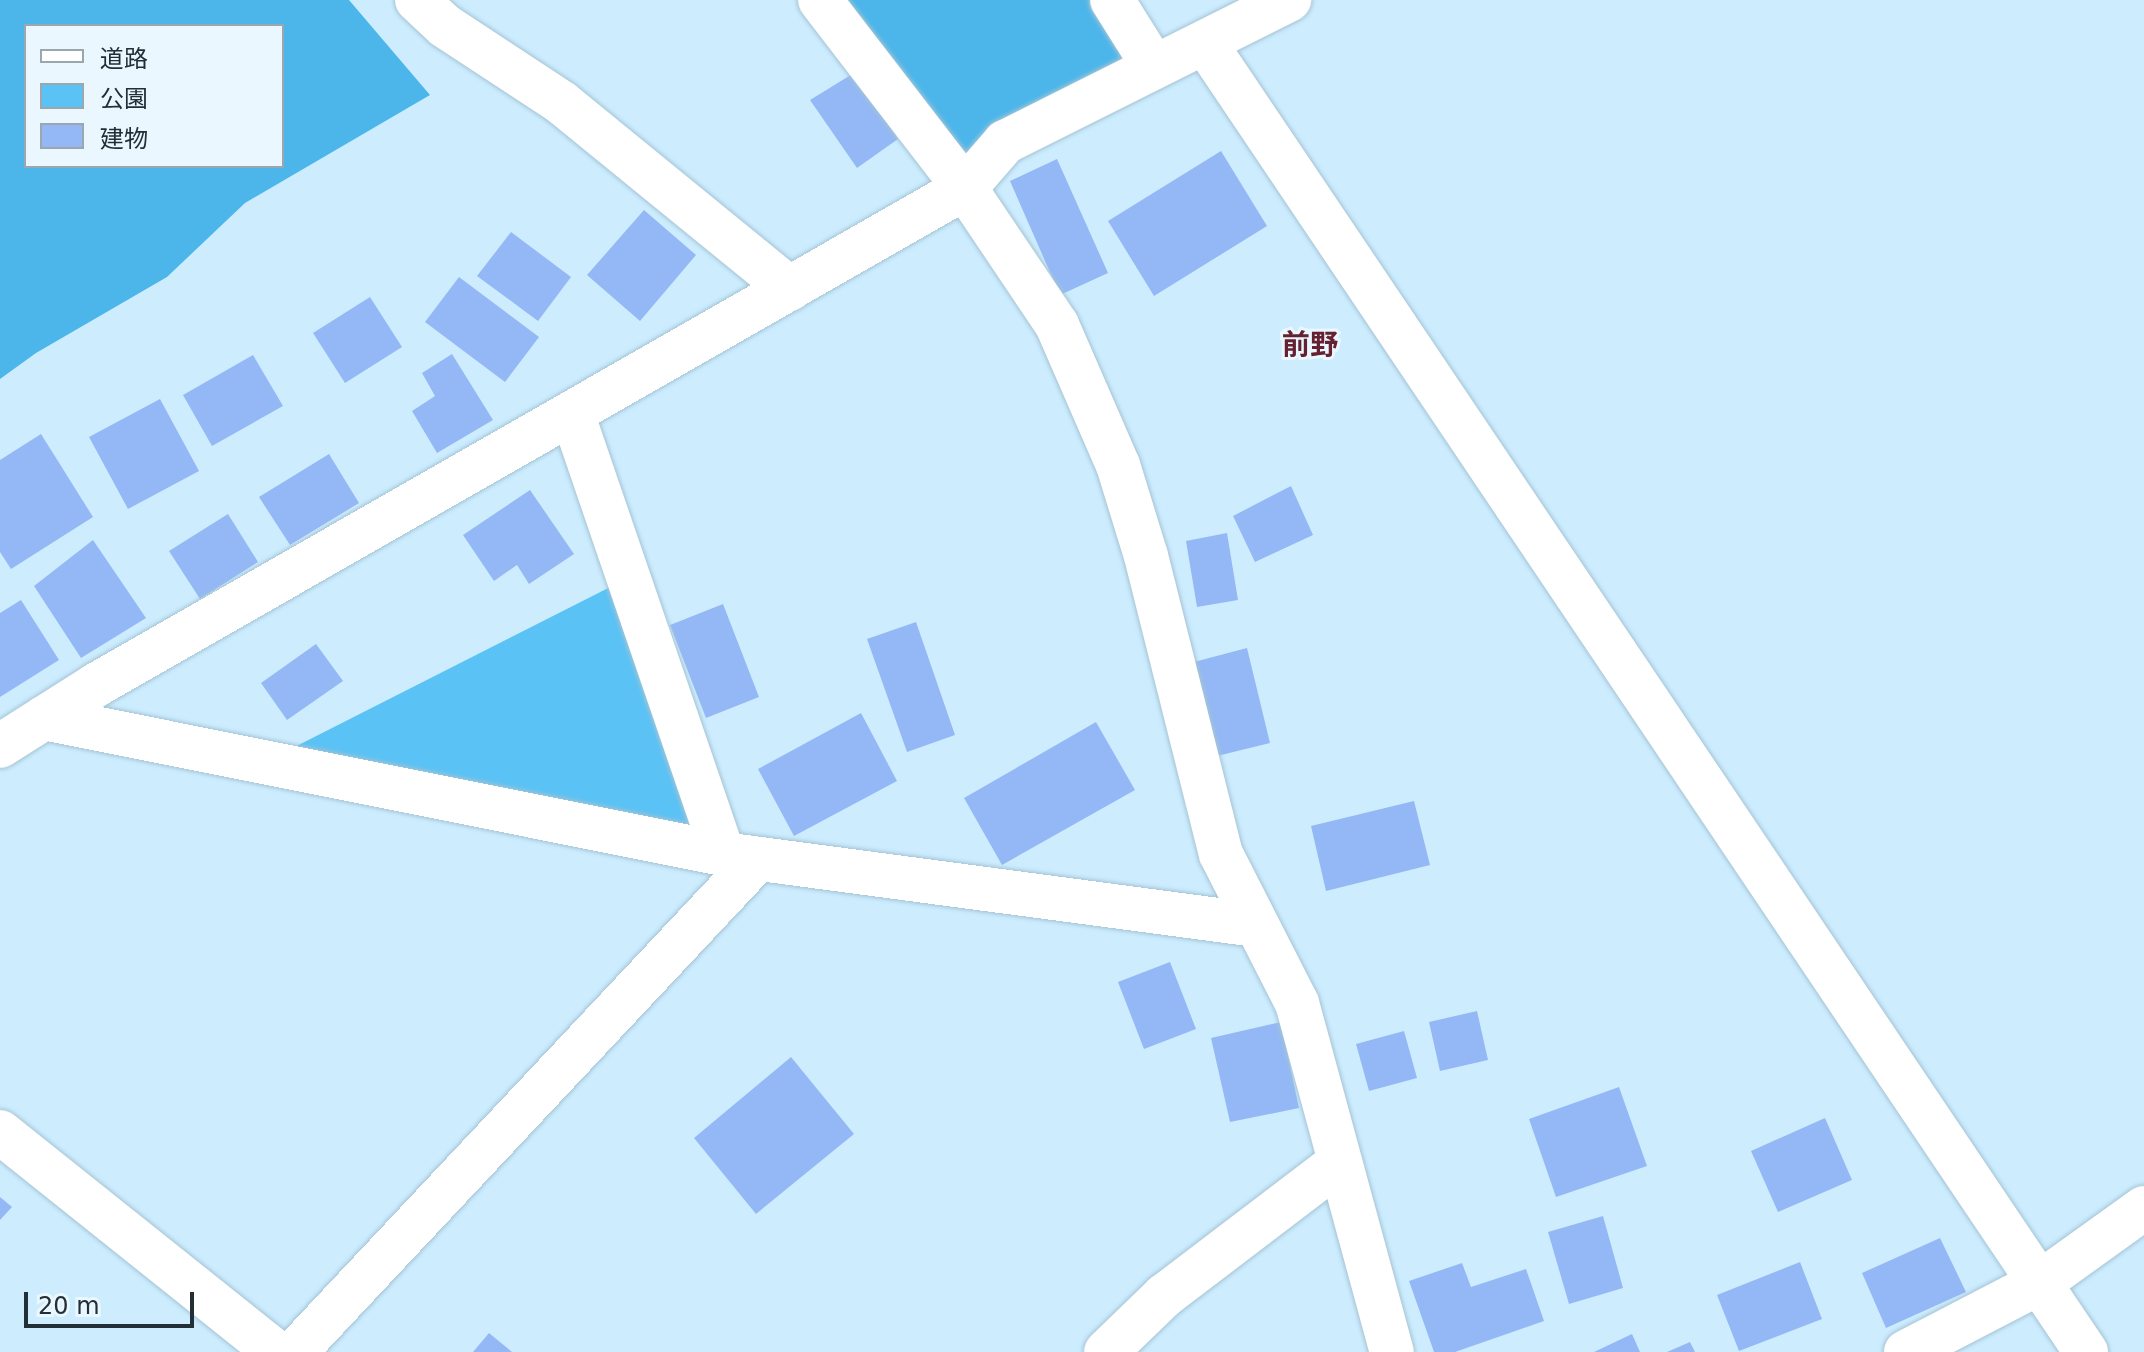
<!DOCTYPE html>
<meta charset="utf-8">
<style>
body{margin:0}
#map{position:relative;width:2144px;height:1352px;overflow:hidden;background:#cdedff;font-family:"DejaVu Sans","Noto Sans JP",sans-serif}
div>[style]{position:absolute}
.green>*{inset:0;background:#5bc2f5}
.forest>*{inset:0;background:#4cb6ea}
.building>*{inset:0;background:#93b8f5}
.roads{filter:drop-shadow(0 0 2px #a5c4d5) drop-shadow(0 0 2px #a5c4d5)}
.minor>*{height:44px;margin:-22px;padding:0 22px;transform-origin:22px;border-radius:22px;background:#fff}
span{translate:-50% -50%;white-space:nowrap;text-align:center;line-height:1.15;-webkit-text-stroke:6px #eaf7fe;paint-order:stroke}
.quarter-label{font-size:28px;color:#652031;font-weight:700}
.legend{position:absolute;left:24px;top:24px;width:260px;height:144px;box-sizing:border-box;background:#eaf7fe;border:2px solid #9aa7ae;margin:0;padding:10px 14px;list-style:none;font-size:24px;color:#232f36}
.legend li{display:flex;align-items:center;gap:16px;height:40px}
.legend b{width:40px;border:2px solid #9aa7ae}
.scale{position:absolute;left:24px;top:1292px;width:170px;height:36px;box-sizing:border-box;border:4px solid #232f36;border-top:0;padding-left:10px;font-size:24px;line-height:28px;white-space:nowrap;color:#232f36;-webkit-text-stroke:6px #eaf7fe;paint-order:stroke}
</style>
<div id="map">
<div class="green">
<i style="clip-path:polygon(628px 578px,723px 854px,265px 762px)"></i>
</div>
<div class="forest">
<i style="clip-path:polygon(evenodd,0 0,349px 0,430px 95px,245px 203px,167px 277px,36px 353px,0 379px,0 0,282px 26px,282px 166px,26px 166px,26px 26px,282px 26px)"></i>
<i style="clip-path:polygon(822px 0,1112px 0,1154px 67px,965px 188px)"></i>
</div>
<div class="building">
<i style="clip-path:polygon(854px 73px,898px 139px,857px 168px,810px 100px)"></i>
<i style="clip-path:polygon(1221px 151px,1267px 226px,1154px 296px,1108px 221px)"></i>
<i style="clip-path:polygon(1057px 159px,1108px 273px,1060px 295px,1010px 181px)"></i>
<i style="clip-path:polygon(644px 210px,696px 255px,640px 321px,587px 275px)"></i>
<i style="clip-path:polygon(511px 232px,571px 277px,538px 321px,477px 276px)"></i>
<i style="clip-path:polygon(459px 277px,539px 337px,505px 382px,425px 322px)"></i>
<i style="clip-path:polygon(370px 297px,402px 347px,345px 383px,313px 333px)"></i>
<i style="clip-path:polygon(452px 354px,493px 420px,437px 453px,412px 411px,435px 396px,422px 373px)"></i>
<i style="clip-path:polygon(253px 355px,283px 406px,212px 446px,183px 395px)"></i>
<i style="clip-path:polygon(160px 399px,199px 471px,128px 509px,89px 437px)"></i>
<i style="clip-path:polygon(41px 434px,93px 517px,11px 569px,0 552px,0 460px)"></i>
<i style="clip-path:polygon(329px 454px,359px 503px,290px 545px,259px 497px)"></i>
<i style="clip-path:polygon(1291px 486px,1313px 535px,1255px 562px,1233px 516px)"></i>
<i style="clip-path:polygon(530px 490px,574px 554px,529px 584px,517px 565px,494px 581px,463px 535px)"></i>
<i style="clip-path:polygon(228px 514px,258px 562px,200px 599px,169px 551px)"></i>
<i style="clip-path:polygon(1227px 533px,1238px 600px,1197px 607px,1186px 541px)"></i>
<i style="clip-path:polygon(93px 540px,146px 618px,81px 658px,34px 586px)"></i>
<i style="clip-path:polygon(21px 600px,59px 660px,0 697px,0 613px)"></i>
<i style="clip-path:polygon(723px 604px,759px 697px,706px 718px,670px 625px)"></i>
<i style="clip-path:polygon(916px 622px,955px 735px,907px 752px,867px 639px)"></i>
<i style="clip-path:polygon(316px 644px,343px 681px,287px 720px,261px 683px)"></i>
<i style="clip-path:polygon(1247px 648px,1270px 743px,1217px 756px,1194px 662px)"></i>
<i style="clip-path:polygon(861px 713px,897px 781px,794px 836px,758px 769px)"></i>
<i style="clip-path:polygon(1096px 722px,1135px 790px,1002px 865px,964px 798px)"></i>
<i style="clip-path:polygon(1414px 801px,1430px 865px,1326px 891px,1311px 826px)"></i>
<i style="clip-path:polygon(1170px 962px,1196px 1029px,1144px 1049px,1118px 982px)"></i>
<i style="clip-path:polygon(1477px 1011px,1488px 1060px,1440px 1071px,1429px 1022px)"></i>
<i style="clip-path:polygon(1281px 1022px,1299px 1108px,1230px 1122px,1211px 1038px)"></i>
<i style="clip-path:polygon(1404px 1031px,1417px 1078px,1369px 1091px,1356px 1044px)"></i>
<i style="clip-path:polygon(791px 1057px,854px 1134px,756px 1214px,694px 1138px)"></i>
<i style="clip-path:polygon(1619px 1087px,1647px 1166px,1556px 1197px,1529px 1119px)"></i>
<i style="clip-path:polygon(1825px 1118px,1852px 1180px,1778px 1212px,1751px 1151px)"></i>
<i style="clip-path:polygon(0 1197px,12px 1207px,0 1220px)"></i>
<i style="clip-path:polygon(1603px 1216px,1623px 1288px,1569px 1304px,1548px 1232px)"></i>
<i style="clip-path:polygon(1940px 1238px,1966px 1292px,1886px 1328px,1862px 1273px)"></i>
<i style="clip-path:polygon(1800px 1262px,1822px 1319px,1739px 1351px,1717px 1295px)"></i>
<i style="clip-path:polygon(1462px 1263px,1471px 1287px,1526px 1269px,1544px 1321px,1455px 1352px,1434px 1352px,1409px 1281px)"></i>
<i style="clip-path:polygon(489px 1333px,512px 1352px,473px 1352px)"></i>
<i style="clip-path:polygon(1632px 1334px,1640px 1352px,1594px 1352px)"></i>
<i style="clip-path:polygon(1690px 1342px,1695px 1352px,1667px 1352px)"></i>
</div>
<div class="roads">
<div class="minor">
<i style="left:417px;top:0;width:38px;rotate:43deg"></i>
<i style="left:445px;top:26px;width:140px;rotate:33.3deg"></i>
<i style="left:562px;top:103px;width:294px;rotate:39.2deg"></i>
<i style="left:820px;top:0;width:237px;rotate:52.4deg"></i>
<i style="left:965px;top:188px;width:165px;rotate:56.1deg"></i>
<i style="left:1057px;top:325px;width:153px;rotate:66.5deg"></i>
<i style="left:1118px;top:465px;width:95px;rotate:72.9deg"></i>
<i style="left:1146px;top:556px;width:307px;rotate:75.9deg"></i>
<i style="left:1221px;top:854px;width:167px;rotate:63deg"></i>
<i style="left:1297px;top:1003px;width:362px;rotate:74.8deg"></i>
<i style="left:1112px;top:0;width:79px;rotate:57.9deg"></i>
<i style="left:1205px;top:43px;width:1578px;rotate:56.06deg"></i>
<i style="left:572px;top:413px;width:466px;rotate:71.1deg"></i>
<i style="left:44px;top:718px;width:692px;rotate:11.33deg"></i>
<i style="left:723px;top:854px;width:538px;rotate:7.59deg"></i>
<i style="left:0;top:746px;width:114px;rotate:-32.4deg"></i>
<i style="left:96px;top:685px;width:1001px;rotate:-29.77deg"></i>
<i style="left:965px;top:188px;width:61px;rotate:-49deg"></i>
<i style="left:1005px;top:142px;width:318px;rotate:-26.6deg"></i>
<i style="left:0;top:1132px;width:353px;rotate:38.6deg"></i>
<i style="left:295px;top:1352px;width:676px;rotate:-46.8deg"></i>
<i style="left:1106px;top:1352px;width:81px;rotate:-44deg"></i>
<i style="left:1164px;top:1296px;width:221px;rotate:-37.3deg"></i>
<i style="left:1906px;top:1352px;width:152px;rotate:-27.4deg"></i>
<i style="left:2041px;top:1282px;width:127px;rotate:-35.7deg"></i>
</div>
</div>
<div class="quarter-label">
<span style="left:1310px;top:345px">前野</span>
</div>
<ul class="legend">
<li><b style="height:10px;background:#fff"></b>道路</li>
<li><b style="height:22px;background:#5bc2f5"></b>公園</li>
<li><b style="height:22px;background:#93b8f5"></b>建物</li>
</ul>
<div class="scale">20 m</div>
</div>
